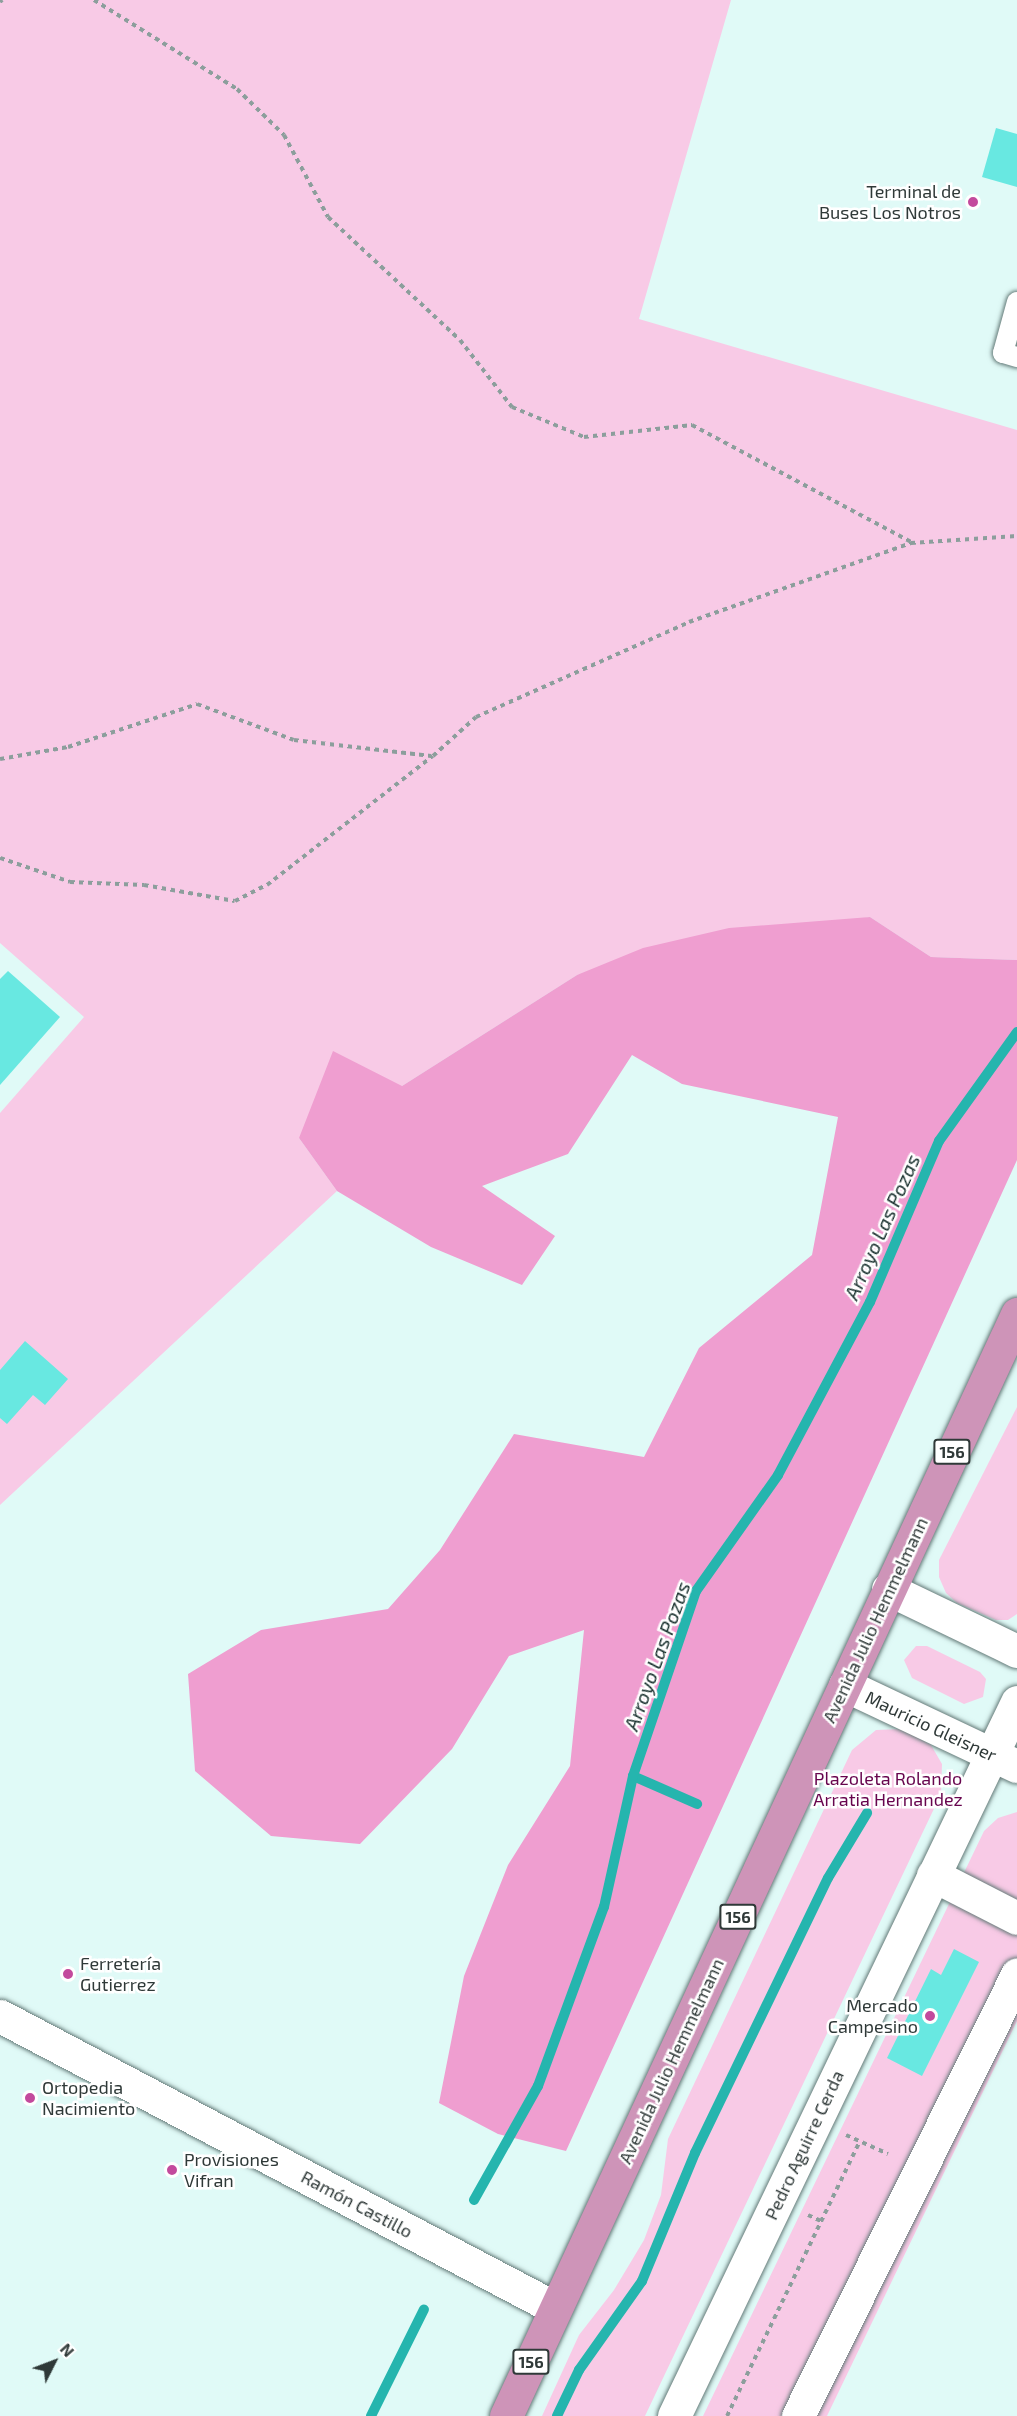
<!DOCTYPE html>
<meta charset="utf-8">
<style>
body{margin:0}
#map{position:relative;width:1017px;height:2416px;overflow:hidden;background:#e0faf7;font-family:"Exo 2",sans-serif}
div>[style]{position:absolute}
.green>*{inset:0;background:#f8cae6}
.forest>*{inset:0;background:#ef9ed0}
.stream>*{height:10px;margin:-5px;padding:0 5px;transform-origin:5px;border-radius:5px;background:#25b5ae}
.building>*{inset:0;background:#68e8e1}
.path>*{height:4px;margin-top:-2px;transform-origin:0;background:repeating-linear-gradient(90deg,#8c9e9c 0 4.5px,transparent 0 9px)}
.roads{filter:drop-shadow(0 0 2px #647a78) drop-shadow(0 0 2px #647a78)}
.service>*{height:20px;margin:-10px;padding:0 10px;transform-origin:10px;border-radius:10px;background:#fff}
.minor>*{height:33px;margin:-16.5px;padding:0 16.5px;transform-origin:16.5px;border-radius:16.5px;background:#fff}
.tertiary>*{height:33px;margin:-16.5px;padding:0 16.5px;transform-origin:16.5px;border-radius:16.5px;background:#fff}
.trunk>*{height:33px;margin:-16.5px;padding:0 16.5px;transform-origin:16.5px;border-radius:16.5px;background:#ce94b8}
.dots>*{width:16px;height:16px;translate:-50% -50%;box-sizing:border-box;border:3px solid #fff;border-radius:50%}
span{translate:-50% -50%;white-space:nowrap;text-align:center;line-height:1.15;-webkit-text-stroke:5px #fff;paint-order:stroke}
.shield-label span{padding:2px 4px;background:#fff;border:2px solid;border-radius:4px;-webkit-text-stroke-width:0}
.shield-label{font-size:16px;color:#2f3938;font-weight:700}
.poi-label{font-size:18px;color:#2f3938}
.right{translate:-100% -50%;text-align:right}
.left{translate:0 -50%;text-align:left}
.street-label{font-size:18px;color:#2f3938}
.park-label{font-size:18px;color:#67054e}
.water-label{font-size:20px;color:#19302e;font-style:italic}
.north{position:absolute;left:24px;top:2332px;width:60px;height:60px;-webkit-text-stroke:4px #fff;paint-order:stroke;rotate:48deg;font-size:16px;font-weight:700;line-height:24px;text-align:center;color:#2f3938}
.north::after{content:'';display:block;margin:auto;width:21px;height:27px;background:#2f3938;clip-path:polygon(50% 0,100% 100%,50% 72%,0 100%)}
</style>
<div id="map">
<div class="green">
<i style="clip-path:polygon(0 0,731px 0,639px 319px,1017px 430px,1017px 960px,931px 957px,870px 917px,577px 975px,402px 1086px,299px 1138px,337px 1191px,0 1505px,0 1113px,84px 1017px,0 943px)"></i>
<i style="clip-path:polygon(1017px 1407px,1017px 1614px,1008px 1620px,996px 1620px,957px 1603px,946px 1593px,939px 1577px,939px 1560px)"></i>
<i style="clip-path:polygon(916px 1646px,927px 1646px,980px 1672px,986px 1679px,983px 1697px,964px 1704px,912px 1678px,904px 1660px)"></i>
<i style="clip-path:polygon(902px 1729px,931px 1745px,942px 1764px,941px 1794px,645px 2416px,542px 2416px,579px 2335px,614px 2290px,644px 2240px,661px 2195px,668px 2139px,852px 1750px,876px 1730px)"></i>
<i style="clip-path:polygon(1017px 1812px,1017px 2021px,827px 2416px,703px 2416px,984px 1831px,998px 1818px)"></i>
</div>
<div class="forest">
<i style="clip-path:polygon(870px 917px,931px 957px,1017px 960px,1017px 1160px,566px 2151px,498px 2134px,439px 2103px,464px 1976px,508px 1865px,570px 1766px,584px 1630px,509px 1656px,452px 1749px,360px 1844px,271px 1836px,195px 1771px,188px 1674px,261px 1630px,388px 1609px,440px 1550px,514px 1434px,644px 1457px,699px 1348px,812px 1255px,838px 1117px,682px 1084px,632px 1055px,568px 1154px,482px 1186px,555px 1236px,522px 1285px,431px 1247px,337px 1191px,299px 1138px,333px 1051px,402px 1086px,577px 975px,643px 948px,729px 928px)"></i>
</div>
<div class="stream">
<i style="left:633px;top:1776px;width:70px;rotate:23.6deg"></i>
<i style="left:474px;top:2200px;width:131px;rotate:-60.7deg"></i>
<i style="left:538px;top:2086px;width:191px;rotate:-69.8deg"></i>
<i style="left:604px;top:1907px;width:134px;rotate:-77.5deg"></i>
<i style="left:633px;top:1776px;width:195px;rotate:-71.2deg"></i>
<i style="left:696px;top:1591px;width:142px;rotate:-54.7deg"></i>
<i style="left:778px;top:1475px;width:196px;rotate:-62deg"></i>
<i style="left:870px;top:1302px;width:175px;rotate:-66.8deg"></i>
<i style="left:939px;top:1141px;width:134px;rotate:-54.4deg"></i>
<i style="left:371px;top:2416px;width:119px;rotate:-63.6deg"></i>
<i style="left:557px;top:2416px;width:51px;rotate:-64.4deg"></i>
<i style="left:579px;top:2370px;width:109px;rotate:-54.7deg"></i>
<i style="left:642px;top:2281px;width:139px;rotate:-67.5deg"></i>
<i style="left:695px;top:2153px;width:305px;rotate:-64.2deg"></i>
<i style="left:828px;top:1878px;width:76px;rotate:-59deg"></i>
</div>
<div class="building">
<i style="clip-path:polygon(996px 128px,1017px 134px,1017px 187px,982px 177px)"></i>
<i style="clip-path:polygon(8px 971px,60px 1017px,0 1085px,0 979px)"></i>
<i style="clip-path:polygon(25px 1341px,68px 1379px,45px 1405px,33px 1395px,7px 1424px,0 1418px,0 1370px)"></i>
<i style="clip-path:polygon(954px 1949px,979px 1962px,922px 2076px,887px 2058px,931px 1969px,941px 1975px)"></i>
</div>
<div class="path">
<i style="left:94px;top:0;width:168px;rotate:31.9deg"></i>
<i style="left:237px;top:89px;width:66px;rotate:44.4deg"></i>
<i style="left:284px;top:135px;width:93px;rotate:61.8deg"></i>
<i style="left:328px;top:217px;width:180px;rotate:43deg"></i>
<i style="left:460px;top:340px;width:85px;rotate:52.2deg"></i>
<i style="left:512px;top:407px;width:78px;rotate:22.6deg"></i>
<i style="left:584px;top:437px;width:109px;rotate:-6.3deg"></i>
<i style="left:692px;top:425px;width:248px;rotate:28.1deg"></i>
<i style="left:0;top:2px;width:3px;rotate:-45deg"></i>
<i style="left:0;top:759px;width:69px;rotate:-10deg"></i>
<i style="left:68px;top:747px;width:136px;rotate:-18.4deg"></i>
<i style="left:197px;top:704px;width:103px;rotate:20.4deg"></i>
<i style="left:294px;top:740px;width:138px;rotate:6.7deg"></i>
<i style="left:0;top:858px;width:74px;rotate:18.9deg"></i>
<i style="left:70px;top:882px;width:74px;rotate:2.3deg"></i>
<i style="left:144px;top:885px;width:92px;rotate:10deg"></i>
<i style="left:235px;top:901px;width:36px;rotate:-27deg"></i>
<i style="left:267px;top:885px;width:210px;rotate:-37.9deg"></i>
<i style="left:433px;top:756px;width:58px;rotate:-42.2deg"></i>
<i style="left:476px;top:717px;width:233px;rotate:-24deg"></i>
<i style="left:689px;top:622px;width:236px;rotate:-19.6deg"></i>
<i style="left:911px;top:543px;width:106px;rotate:-3.8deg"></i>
<i style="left:846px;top:2135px;width:46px;rotate:24.3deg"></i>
<i style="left:808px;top:2215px;width:14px;rotate:25deg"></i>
<i style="left:727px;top:2416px;width:305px;rotate:-64.2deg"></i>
</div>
<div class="roads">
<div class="service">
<i style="left:1017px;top:302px;width:53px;rotate:105.4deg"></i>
<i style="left:1003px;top:353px;width:15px;rotate:16deg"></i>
</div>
<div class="minor">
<i style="left:993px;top:1755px;width:26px;rotate:25deg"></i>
<i style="left:933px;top:1875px;width:94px;rotate:27.1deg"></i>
<i style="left:0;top:2016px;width:627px;rotate:27.75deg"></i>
<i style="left:798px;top:2416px;width:493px;rotate:-63.6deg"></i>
</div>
<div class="tertiary">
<i style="left:888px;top:1589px;width:143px;rotate:25.7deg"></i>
<i style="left:845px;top:1685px;width:164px;rotate:25.3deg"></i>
<i style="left:674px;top:2416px;width:792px;rotate:-64.34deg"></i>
</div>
<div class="trunk">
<i style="left:506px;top:2416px;width:1215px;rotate:-65.12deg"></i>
</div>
</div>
<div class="dots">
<i style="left:973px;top:202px;background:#c34a9d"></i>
<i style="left:68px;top:1974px;background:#c34a9d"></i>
<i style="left:930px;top:2016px;background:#c34a9d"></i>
<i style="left:30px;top:2098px;background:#c34a9d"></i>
<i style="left:172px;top:2170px;background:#c34a9d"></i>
</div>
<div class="shield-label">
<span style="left:952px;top:1452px">156</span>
<span style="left:738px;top:1917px">156</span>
<span style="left:531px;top:2362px">156</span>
</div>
<div class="poi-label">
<span class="right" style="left:961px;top:202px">Terminal de<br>Buses Los Notros</span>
<span class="left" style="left:80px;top:1974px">Ferretería<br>Gutierrez</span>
<span class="right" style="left:918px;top:2016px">Mercado<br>Campesino</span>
<span class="left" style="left:42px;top:2098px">Ortopedia<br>Nacimiento</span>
<span class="left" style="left:184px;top:2170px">Provisiones<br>Vifran</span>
</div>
<div class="street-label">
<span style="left:875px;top:1620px;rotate:-65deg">Avenida Julio Hemmelmann</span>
<span style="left:931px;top:1726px;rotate:25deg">Mauricio Gleisner</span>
<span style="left:671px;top:2061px;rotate:-65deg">Avenida Julio Hemmelmann</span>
<span style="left:804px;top:2145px;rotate:-65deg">Pedro Aguirre Cerda</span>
<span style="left:357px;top:2204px;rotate:28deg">Ramón Castillo</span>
</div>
<div class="park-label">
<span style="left:888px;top:1789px">Plazoleta Rolando<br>Arratia Hernandez</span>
</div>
<div class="water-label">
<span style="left:882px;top:1227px;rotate:-66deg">Arroyo Las Pozas</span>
<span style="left:657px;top:1656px;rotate:-70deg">Arroyo Las Pozas</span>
</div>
<div class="north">N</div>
</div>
